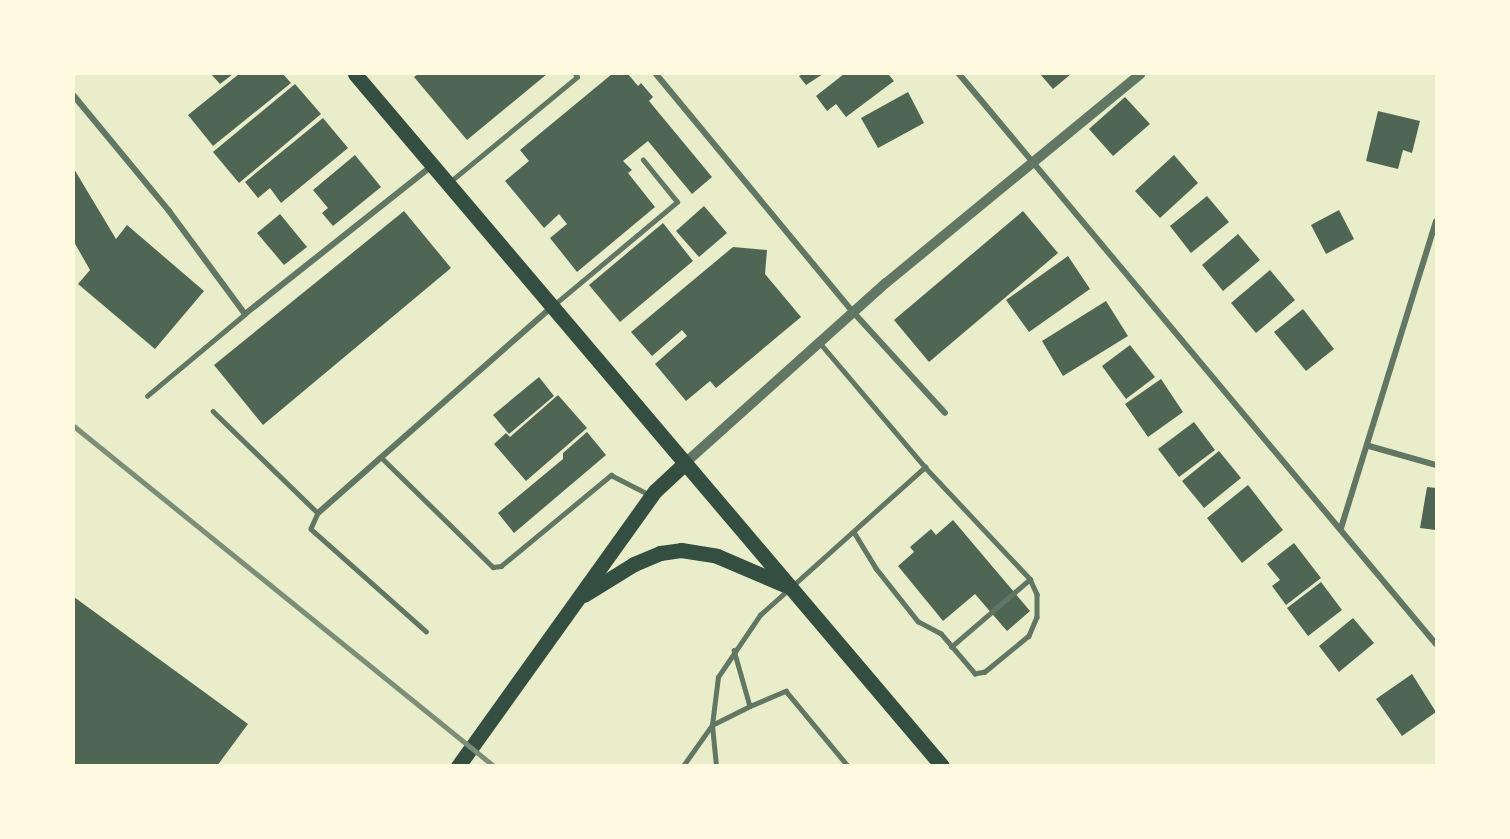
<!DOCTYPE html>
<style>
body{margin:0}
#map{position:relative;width:1510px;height:839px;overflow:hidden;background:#e9edc9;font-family:Inter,sans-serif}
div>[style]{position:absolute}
.building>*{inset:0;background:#4f6655}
.service>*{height:4.5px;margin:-2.25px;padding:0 2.25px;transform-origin:2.25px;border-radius:2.25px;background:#617663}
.minor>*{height:6px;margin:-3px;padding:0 3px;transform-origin:3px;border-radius:3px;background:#617663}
.tertiary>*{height:10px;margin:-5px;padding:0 5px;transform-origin:5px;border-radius:5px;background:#617663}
.primary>*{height:15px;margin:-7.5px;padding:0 7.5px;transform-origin:7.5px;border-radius:7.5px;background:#344e41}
.rail>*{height:4.5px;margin:-2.25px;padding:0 2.25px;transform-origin:2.25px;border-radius:2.25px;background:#7c8e77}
span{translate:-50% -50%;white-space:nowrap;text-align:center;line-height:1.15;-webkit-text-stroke:6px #fefae0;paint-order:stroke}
.frame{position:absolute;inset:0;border:75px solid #fefae0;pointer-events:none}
</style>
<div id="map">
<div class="building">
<i style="clip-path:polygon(211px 74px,233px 74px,220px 84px)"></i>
<i style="clip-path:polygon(239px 74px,283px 74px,291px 83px,213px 146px,188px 115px)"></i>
<i style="clip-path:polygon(418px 74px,547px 74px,467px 140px,414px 77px)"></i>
<i style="clip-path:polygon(612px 74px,628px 74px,638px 86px,641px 83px,653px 97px,649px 101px,712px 177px,692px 194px,648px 141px,623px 161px,632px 170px,628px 173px,655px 207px,577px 272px,550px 238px,567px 224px,559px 214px,544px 228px,505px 181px,529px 161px,520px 150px)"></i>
<i style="clip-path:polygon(803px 74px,823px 74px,806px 85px,799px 76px)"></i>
<i style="clip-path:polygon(844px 74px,888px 74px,894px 81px,846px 117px,836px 104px,827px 111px,816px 96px)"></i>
<i style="clip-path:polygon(1040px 74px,1071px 74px,1053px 89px)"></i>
<i style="clip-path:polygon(295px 84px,321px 114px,239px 183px,213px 152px)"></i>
<i style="clip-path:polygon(908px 92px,924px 123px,878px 148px,861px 118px)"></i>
<i style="clip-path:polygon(1125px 97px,1150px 124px,1113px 156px,1089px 129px)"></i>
<i style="clip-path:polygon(1378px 111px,1420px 121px,1412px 153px,1403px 150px,1398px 169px,1366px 161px)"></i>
<i style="clip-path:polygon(323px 118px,348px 148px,281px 203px,270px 188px,258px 198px,245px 182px)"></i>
<i style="clip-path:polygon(355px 155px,381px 187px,333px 226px,322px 213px,328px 208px,313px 190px)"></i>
<i style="clip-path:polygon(1174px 155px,1198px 183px,1160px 218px,1135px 191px)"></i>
<i style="clip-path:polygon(74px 169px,116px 239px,127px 225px,204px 291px,155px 349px,78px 284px,90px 270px,74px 242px)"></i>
<i style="clip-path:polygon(1207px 196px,1229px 222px,1191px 253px,1170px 226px)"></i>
<i style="clip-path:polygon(704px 206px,727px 233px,699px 257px,676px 231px)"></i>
<i style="clip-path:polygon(1339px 210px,1354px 239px,1326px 254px,1311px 225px)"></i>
<i style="clip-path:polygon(404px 211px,451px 268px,263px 425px,214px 365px)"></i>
<i style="clip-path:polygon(1023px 211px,1058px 253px,929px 362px,894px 320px)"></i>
<i style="clip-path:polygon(280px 214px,307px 247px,284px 265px,257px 233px)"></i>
<i style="clip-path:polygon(663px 223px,693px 261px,620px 322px,589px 285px)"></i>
<i style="clip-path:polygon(1238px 234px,1260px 260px,1223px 291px,1202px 265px)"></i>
<i style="clip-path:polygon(733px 247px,767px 250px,765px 274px,801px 317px,716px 388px,710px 381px,686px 401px,655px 364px,687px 336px,682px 330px,652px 356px,631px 332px)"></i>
<i style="clip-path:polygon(1068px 256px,1090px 289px,1029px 332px,1006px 300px)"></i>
<i style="clip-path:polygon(1270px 270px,1295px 300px,1256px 333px,1231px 303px)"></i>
<i style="clip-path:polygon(1106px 301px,1128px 336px,1063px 376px,1042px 341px)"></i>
<i style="clip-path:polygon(1303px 309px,1334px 349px,1306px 371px,1274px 332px)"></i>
<i style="clip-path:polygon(1130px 345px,1155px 377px,1126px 399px,1102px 366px)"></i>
<i style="clip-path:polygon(539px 377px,554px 396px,509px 434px,493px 415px)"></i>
<i style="clip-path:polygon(1161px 379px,1183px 412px,1148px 437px,1125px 404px)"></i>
<i style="clip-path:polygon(558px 395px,587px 428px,526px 481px,494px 444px,506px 433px,510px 437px)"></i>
<i style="clip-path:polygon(1194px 422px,1215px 450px,1179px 477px,1158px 449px)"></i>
<i style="clip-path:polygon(587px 432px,606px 455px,514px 533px,498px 513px,563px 459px,563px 453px)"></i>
<i style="clip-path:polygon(1219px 451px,1241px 478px,1204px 508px,1182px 481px)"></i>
<i style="clip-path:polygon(1248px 485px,1283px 530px,1242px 563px,1207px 518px)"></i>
<i style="clip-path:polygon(1427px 487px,1436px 488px,1436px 530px,1420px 528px)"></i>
<i style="clip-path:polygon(953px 520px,1030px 611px,1007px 631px,975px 594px,943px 621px,898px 566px,914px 552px,910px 547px,931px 529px,936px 535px)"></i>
<i style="clip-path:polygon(1294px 543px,1321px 578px,1286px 605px,1272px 586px,1280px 580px,1267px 564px)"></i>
<i style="clip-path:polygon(1321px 582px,1342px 610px,1308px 636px,1287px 608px)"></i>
<i style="clip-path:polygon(74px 597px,248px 724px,217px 766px,74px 766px)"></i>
<i style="clip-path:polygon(1353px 618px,1374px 643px,1339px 672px,1319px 646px)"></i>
<i style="clip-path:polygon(1412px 674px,1436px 712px,1402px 736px,1376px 699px)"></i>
</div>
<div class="service">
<i style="left:451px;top:181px;width:163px;rotate:-39.5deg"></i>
<i style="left:577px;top:77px;width:4px;rotate:-124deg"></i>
<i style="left:555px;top:304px;width:159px;rotate:-39.9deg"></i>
<i style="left:677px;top:202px;width:54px;rotate:-129deg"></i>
<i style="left:820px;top:343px;width:162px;rotate:49.7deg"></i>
<i style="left:925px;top:467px;width:154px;rotate:46.8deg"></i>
<i style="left:1030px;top:579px;width:17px;rotate:65deg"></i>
<i style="left:1037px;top:594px;width:23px;rotate:90deg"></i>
<i style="left:1037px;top:617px;width:21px;rotate:113deg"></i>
<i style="left:1029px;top:636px;width:57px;rotate:140.7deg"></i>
<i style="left:985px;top:672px;width:10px;rotate:169deg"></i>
<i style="left:975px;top:674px;width:52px;rotate:-130.4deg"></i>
<i style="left:941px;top:634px;width:26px;rotate:-152deg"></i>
<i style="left:918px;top:622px;width:68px;rotate:-128.4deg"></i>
<i style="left:876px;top:569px;width:42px;rotate:-121.4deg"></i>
<i style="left:147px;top:396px;width:128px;rotate:-39.9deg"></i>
<i style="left:213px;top:411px;width:146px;rotate:44.2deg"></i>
<i style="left:318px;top:513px;width:17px;rotate:114deg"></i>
<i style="left:311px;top:529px;width:154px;rotate:41.6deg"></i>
<i style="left:381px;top:457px;width:157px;rotate:44.5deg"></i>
<i style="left:493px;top:567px;width:8px;rotate:-7deg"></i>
<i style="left:501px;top:566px;width:143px;rotate:-39.6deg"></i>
<i style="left:611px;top:475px;width:44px;rotate:27.1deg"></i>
<i style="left:951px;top:647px;width:104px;rotate:-40.7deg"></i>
<i style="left:734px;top:650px;width:58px;rotate:74.1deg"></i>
<i style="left:750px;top:706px;width:39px;rotate:-23deg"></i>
<i style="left:786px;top:691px;width:97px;rotate:50.4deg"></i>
<i style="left:683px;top:766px;width:50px;rotate:-54.7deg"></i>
<i style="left:712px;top:725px;width:48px;rotate:-82.9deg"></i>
<i style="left:718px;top:677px;width:75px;rotate:-55.9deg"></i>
<i style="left:760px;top:615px;width:222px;rotate:-41.9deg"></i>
<i style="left:716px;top:766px;width:41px;rotate:-95.6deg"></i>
<i style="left:712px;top:725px;width:42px;rotate:-26.6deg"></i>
</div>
<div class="minor">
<i style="left:656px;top:74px;width:310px;rotate:50.4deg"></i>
<i style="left:854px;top:313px;width:135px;rotate:47.7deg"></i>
<i style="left:959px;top:74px;width:743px;rotate:50.08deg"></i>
<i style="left:74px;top:96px;width:149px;rotate:50.4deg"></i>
<i style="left:169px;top:211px;width:128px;rotate:53.6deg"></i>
<i style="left:245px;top:314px;width:240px;rotate:-38.4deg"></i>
<i style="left:1369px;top:446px;width:70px;rotate:15.8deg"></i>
<i style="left:318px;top:513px;width:312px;rotate:-41.4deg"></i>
<i style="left:1341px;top:528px;width:321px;rotate:-72.8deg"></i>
</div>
<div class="tertiary">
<i style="left:684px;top:464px;width:271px;rotate:-41.9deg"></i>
<i style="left:886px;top:283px;width:329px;rotate:-39.4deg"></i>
</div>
<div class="primary">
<i style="left:355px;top:74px;width:907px;rotate:49.69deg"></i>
<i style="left:584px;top:595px;width:59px;rotate:-31.8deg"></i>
<i style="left:634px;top:564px;width:28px;rotate:-23deg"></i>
<i style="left:660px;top:553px;width:21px;rotate:-8deg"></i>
<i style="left:681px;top:550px;width:36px;rotate:9deg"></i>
<i style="left:717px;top:556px;width:74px;rotate:23.1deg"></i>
<i style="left:458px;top:766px;width:338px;rotate:-54.4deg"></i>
<i style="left:655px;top:491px;width:40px;rotate:-43deg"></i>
</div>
<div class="rail">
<i style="left:74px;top:426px;width:540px;rotate:38.99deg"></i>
</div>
<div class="frame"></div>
</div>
